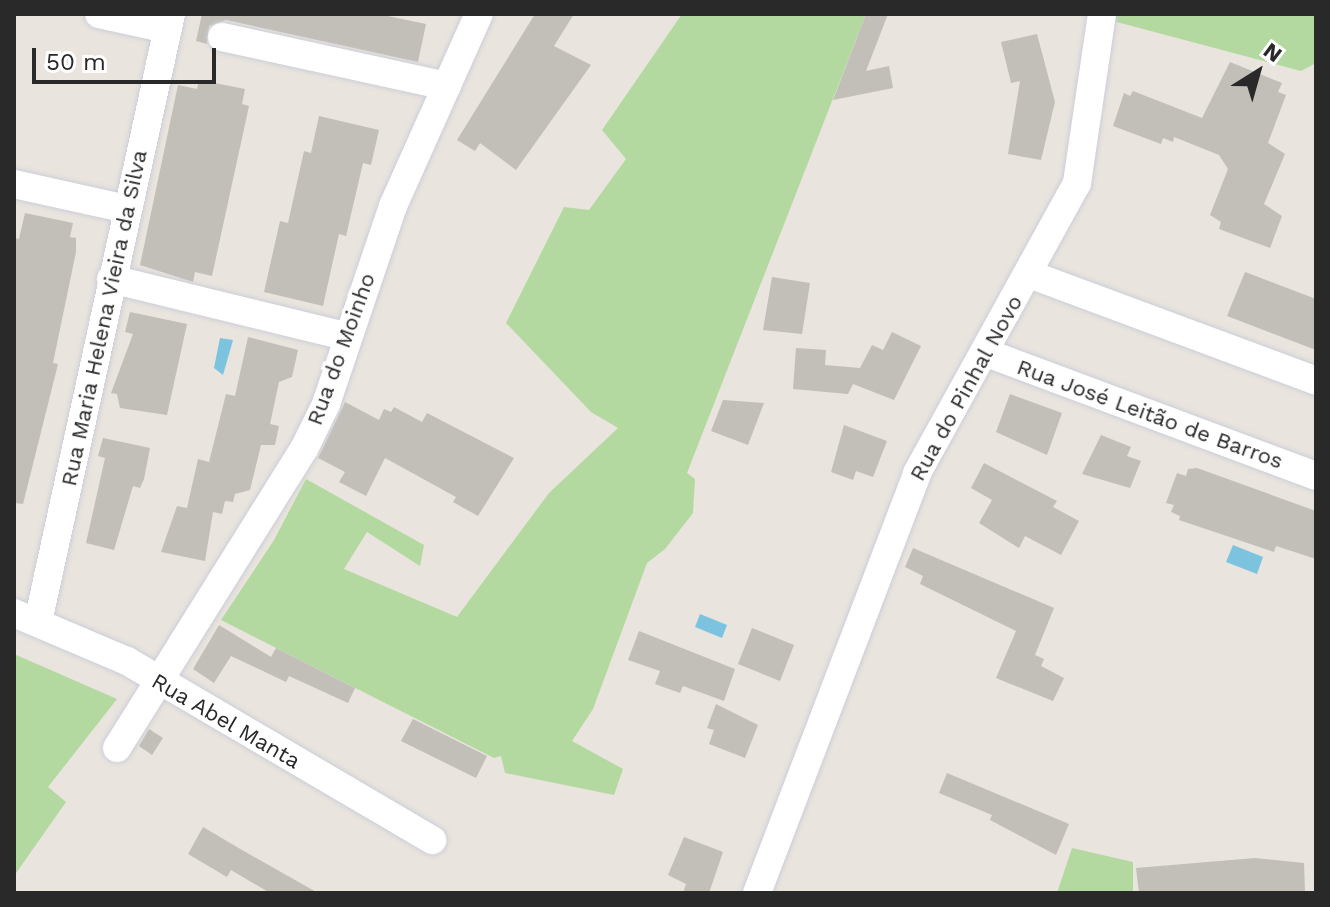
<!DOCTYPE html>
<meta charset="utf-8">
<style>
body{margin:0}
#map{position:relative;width:1330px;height:907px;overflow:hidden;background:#e9e4dd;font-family:"Work Sans",sans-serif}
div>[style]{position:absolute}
.green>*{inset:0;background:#b3d9a0}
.water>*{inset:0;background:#7cc3df}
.building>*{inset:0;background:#c2beb8}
.roads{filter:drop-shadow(0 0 2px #cbced9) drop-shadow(0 0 2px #cbced9)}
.street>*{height:28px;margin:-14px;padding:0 14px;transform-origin:14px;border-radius:14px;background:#fff}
span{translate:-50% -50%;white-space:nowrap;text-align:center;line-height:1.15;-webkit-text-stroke:7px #fff;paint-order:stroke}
.street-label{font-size:22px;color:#292929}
.frame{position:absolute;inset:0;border:16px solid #292929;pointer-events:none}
.north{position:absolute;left:1218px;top:32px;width:80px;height:80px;-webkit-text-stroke:6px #fff;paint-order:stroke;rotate:37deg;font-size:22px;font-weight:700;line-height:32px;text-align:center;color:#292929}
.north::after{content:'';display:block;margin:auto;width:28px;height:36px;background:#292929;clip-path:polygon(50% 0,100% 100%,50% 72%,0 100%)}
.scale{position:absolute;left:32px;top:48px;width:184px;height:36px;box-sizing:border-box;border:4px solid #292929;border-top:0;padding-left:10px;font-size:24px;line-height:28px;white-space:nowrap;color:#292929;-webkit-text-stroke:6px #fff;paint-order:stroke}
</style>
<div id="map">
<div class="green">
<i style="clip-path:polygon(682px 14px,866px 14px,687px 473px,695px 479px,693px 513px,665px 549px,647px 563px,593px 709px,572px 741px,623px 769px,614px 795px,505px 773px,501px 756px,494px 758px,221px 620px,274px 540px,306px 479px,424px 545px,420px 566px,367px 532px,344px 569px,457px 617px,549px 493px,618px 428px,591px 412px,506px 323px,564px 207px,589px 210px,626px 159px,602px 130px)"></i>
<i style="clip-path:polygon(1114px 14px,1316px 14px,1316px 63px,1301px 71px,1113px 21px)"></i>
<i style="clip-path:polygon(14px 654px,117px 699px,48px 787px,66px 802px,14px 876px)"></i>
<i style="clip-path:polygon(1072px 848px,1133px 862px,1133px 893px,1057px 893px)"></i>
</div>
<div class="water">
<i style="clip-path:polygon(220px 338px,233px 340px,223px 375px,214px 368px)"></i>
<i style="clip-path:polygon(1233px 545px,1263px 557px,1257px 574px,1226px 562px)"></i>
<i style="clip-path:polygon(700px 614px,727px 625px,722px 638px,695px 627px)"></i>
</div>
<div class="building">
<i style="clip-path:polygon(202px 14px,378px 14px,426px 24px,418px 62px,226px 20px,209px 26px,207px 44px,196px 41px)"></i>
<i style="clip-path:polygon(535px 14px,574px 14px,554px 46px,591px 65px,516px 170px,480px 143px,475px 151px,457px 140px)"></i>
<i style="clip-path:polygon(866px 14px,888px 14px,866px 71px,889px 66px,893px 88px,833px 100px)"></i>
<i style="clip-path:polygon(1037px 34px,1055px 102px,1041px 160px,1008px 154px,1020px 81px,1011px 83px,1001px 42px)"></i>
<i style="clip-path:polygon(1230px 62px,1282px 83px,1278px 92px,1286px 95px,1268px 143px,1285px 154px,1264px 204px,1282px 216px,1270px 248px,1219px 229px,1221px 222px,1210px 215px,1228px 169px,1219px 155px,1174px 137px,1173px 142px,1163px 138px,1161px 144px,1113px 126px,1124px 93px,1130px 96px,1133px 91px,1202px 118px)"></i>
<i style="clip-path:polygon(199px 80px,245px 89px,242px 104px,249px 106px,212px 276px,195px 272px,193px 282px,140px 265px,178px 85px,197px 89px)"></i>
<i style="clip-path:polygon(319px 116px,379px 130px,371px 165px,363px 163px,346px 236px,339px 234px,323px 306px,264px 292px,280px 221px,288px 223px,304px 151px,311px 153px)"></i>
<i style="clip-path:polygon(25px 213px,73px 223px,70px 237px,76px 238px,76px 252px,53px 363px,58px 364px,23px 504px,14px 503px,14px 238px,19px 239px)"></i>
<i style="clip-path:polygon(1245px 272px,1316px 299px,1316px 350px,1227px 316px)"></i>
<i style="clip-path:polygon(772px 277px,810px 283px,802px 334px,763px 330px)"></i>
<i style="clip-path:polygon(130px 312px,187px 324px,167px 415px,120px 408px,117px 394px,111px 393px,133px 334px,125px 332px)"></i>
<i style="clip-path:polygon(892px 332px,921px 346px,894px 400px,853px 384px,848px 394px,793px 389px,796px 348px,826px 350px,825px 365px,860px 368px,872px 345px,883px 350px)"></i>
<i style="clip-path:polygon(248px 337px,298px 350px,292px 377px,279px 382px,270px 424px,279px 426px,275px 445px,261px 445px,250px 490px,235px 494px,233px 502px,225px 501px,222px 514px,213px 512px,205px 561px,161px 552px,177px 506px,187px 508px,198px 459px,209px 462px,226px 394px,235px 396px)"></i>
<i style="clip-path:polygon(1010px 394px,1062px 413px,1047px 455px,996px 432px)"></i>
<i style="clip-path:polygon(723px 400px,764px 403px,748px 445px,711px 431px)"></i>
<i style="clip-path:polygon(345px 402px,379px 420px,384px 409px,391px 412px,394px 407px,422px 422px,427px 413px,514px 458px,478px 516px,453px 502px,456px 497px,385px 458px,366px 496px,339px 482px,345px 472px,318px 458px)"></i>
<i style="clip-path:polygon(844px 425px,887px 441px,873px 477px,856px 471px,853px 480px,831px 472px)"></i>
<i style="clip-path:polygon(1101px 435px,1131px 447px,1127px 456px,1141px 461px,1130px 488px,1082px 474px)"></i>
<i style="clip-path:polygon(103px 438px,150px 448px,144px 479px,140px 488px,133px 486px,114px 550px,86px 543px,105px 458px,98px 456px)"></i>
<i style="clip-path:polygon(984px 463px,1057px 501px,1053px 507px,1079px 521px,1061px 555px,1025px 536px,1019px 548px,979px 523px,992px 500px,971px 488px)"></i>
<i style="clip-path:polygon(1197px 468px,1316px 511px,1316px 559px,1276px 546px,1274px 552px,1179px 520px,1180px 516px,1171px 512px,1174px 505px,1166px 503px,1177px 473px,1186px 476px,1188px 469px)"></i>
<i style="clip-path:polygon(913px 548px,1054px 608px,1035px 655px,1044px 659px,1041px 666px,1064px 678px,1053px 701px,996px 678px,1016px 631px,920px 584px,923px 576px,905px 567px)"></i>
<i style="clip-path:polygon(219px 625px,271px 657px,276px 648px,355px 688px,348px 703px,289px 676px,286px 682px,231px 656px,214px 683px,193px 669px)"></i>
<i style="clip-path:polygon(752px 628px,794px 645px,780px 681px,738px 664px)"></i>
<i style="clip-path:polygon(639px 631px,735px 669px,724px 701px,683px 686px,680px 693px,655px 684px,660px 671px,628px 660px)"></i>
<i style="clip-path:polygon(716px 704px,758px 725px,745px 758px,709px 744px,714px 730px,707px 728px)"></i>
<i style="clip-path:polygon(413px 719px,487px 756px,476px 778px,401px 741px)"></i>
<i style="clip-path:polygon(149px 729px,163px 738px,152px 755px,139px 746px)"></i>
<i style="clip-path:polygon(947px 773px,1069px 824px,1056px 855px,990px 820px,992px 815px,939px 793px)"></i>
<i style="clip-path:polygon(203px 827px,242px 850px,318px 893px,270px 893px,231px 870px,227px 877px,188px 854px)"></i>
<i style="clip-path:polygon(684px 837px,723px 852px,709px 893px,683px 893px,686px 884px,668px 875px)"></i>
<i style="clip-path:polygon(1255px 858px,1304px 863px,1305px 893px,1139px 893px,1136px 868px)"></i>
</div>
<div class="roads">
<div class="street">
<i style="left:99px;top:14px;width:70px;rotate:12.4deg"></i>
<i style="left:222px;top:37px;width:230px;rotate:12.3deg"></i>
<i style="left:14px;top:184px;width:116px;rotate:12.5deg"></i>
<i style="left:1029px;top:274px;width:306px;rotate:20.4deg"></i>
<i style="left:111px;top:279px;width:241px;rotate:13.7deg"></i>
<i style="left:984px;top:352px;width:354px;rotate:20.5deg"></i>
<i style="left:14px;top:613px;width:123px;rotate:23deg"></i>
<i style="left:127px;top:661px;width:354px;rotate:30.4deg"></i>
<i style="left:38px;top:622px;width:622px;rotate:-77.66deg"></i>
<i style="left:117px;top:748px;width:353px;rotate:-58deg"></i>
<i style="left:304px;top:449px;width:50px;rotate:-63.9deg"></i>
<i style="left:326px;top:404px;width:209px;rotate:-71.3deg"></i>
<i style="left:393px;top:206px;width:210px;rotate:-65.9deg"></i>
<i style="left:757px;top:893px;width:449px;rotate:-69.1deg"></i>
<i style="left:917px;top:473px;width:331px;rotate:-61.1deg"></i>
<i style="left:1077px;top:183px;width:171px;rotate:-81.6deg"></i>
</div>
</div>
<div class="street-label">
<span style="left:104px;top:318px;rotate:-78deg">Rua Maria Helena Vieira da Silva</span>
<span style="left:341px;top:349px;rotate:-70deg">Rua do Moinho</span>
<span style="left:966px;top:388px;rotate:-61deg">Rua do Pinhal Novo</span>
<span style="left:1150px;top:414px;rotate:20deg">Rua José Leitão de Barros</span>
<span style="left:226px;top:721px;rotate:30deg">Rua Abel Manta</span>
</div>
<div class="frame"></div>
<div class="north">N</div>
<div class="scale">50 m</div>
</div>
